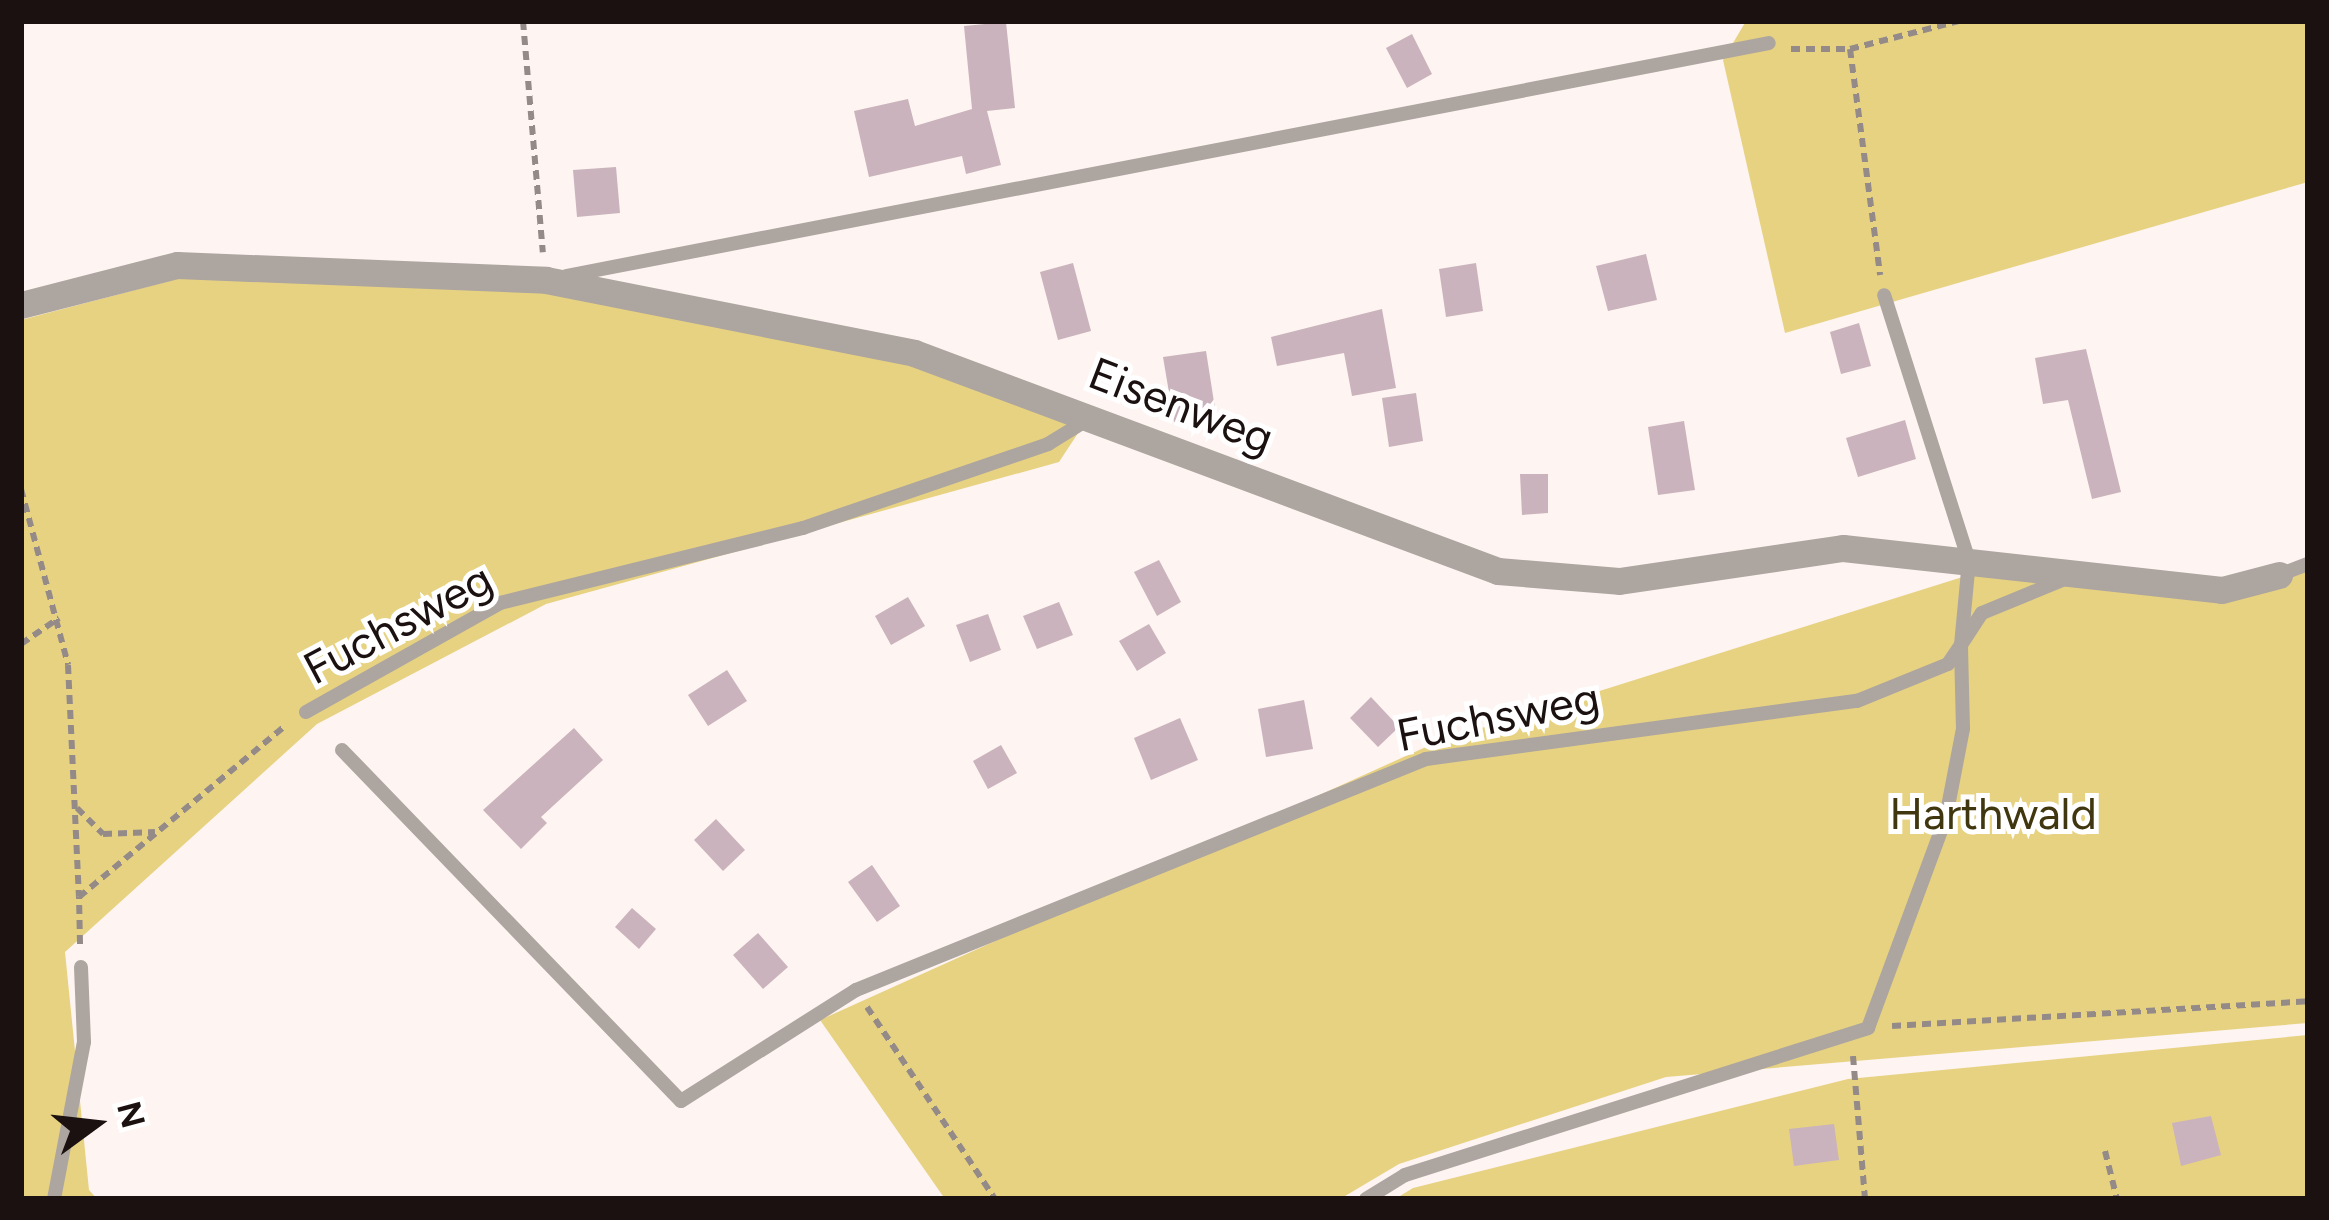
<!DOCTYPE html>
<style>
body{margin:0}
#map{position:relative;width:2329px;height:1220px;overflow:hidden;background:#fef4f2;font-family:Figtree,sans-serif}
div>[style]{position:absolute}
.green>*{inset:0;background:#e7d282}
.building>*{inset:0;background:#cab3bc}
.path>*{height:6px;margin-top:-3px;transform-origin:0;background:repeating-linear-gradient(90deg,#948b89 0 9px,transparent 0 15px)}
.lane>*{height:14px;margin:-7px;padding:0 7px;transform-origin:7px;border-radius:7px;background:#ada59f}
.street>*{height:27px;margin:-13.5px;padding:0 13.5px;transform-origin:13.5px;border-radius:13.5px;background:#ada59f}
span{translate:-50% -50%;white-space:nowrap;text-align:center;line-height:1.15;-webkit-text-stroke:10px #fff;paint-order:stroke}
.street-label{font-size:45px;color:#1a1110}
.park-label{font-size:45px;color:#40360f}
.frame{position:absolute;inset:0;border:24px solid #1a1110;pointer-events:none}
.north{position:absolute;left:36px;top:1064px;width:120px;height:120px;-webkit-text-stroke:9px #fff;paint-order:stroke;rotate:75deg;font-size:33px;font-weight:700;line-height:48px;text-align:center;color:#1a1110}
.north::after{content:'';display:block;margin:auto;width:42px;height:54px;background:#1a1110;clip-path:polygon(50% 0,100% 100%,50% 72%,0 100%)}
</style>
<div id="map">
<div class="green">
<i style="clip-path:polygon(1746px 21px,2308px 21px,2308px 182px,1785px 333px,1723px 60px)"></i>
<i style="clip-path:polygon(188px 276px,537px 290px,914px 363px,1084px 424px,1059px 462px,546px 604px,317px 724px,65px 952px,89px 1190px,97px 1199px,21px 1199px,21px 320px)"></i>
<i style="clip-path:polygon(2308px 568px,2308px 1023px,1666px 1077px,1399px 1164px,1340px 1199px,945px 1199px,820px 1020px,1437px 742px,1972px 574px,2158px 595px)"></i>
<i style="clip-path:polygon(2308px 1035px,2308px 1199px,1395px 1199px,1413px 1188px,1848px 1079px)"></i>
</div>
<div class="building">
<i style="clip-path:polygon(1006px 22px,1015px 108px,987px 111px,1001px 165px,966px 174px,962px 156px,869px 177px,854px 111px,908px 99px,915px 126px,972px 109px,964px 26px)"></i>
<i style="clip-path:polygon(1412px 34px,1432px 74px,1407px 88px,1386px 48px)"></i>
<i style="clip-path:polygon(616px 167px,620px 213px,577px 217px,573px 170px)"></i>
<i style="clip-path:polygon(1646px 254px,1657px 300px,1608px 311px,1596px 266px)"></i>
<i style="clip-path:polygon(1073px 263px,1091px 331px,1058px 340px,1040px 272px)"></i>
<i style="clip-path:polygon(1476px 263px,1483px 311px,1446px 317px,1439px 269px)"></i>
<i style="clip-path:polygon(1382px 309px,1396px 388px,1352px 396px,1344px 353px,1277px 366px,1271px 337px)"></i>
<i style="clip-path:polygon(1859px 323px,1871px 366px,1841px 374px,1830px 332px)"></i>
<i style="clip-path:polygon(2086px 349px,2121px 492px,2092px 499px,2068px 400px,2043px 404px,2035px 358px)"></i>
<i style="clip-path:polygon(1206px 351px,1216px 415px,1174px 422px,1163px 357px)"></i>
<i style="clip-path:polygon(1416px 393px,1423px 441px,1389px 447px,1382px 398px)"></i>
<i style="clip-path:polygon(1905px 420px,1916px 459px,1858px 477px,1846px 438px)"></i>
<i style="clip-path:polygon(1684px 421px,1695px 490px,1658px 495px,1648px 427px)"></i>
<i style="clip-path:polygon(1520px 474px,1548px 474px,1548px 513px,1522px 515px)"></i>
<i style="clip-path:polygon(1159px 560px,1181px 602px,1157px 616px,1134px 572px)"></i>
<i style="clip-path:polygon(908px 597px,925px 626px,891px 645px,875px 616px)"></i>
<i style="clip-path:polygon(1059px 602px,1073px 635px,1037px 649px,1023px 616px)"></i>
<i style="clip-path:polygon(988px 614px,1001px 650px,970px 662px,956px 625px)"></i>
<i style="clip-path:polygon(1149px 624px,1166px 653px,1137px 671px,1119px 641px)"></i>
<i style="clip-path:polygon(727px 670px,747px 701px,708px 726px,688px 695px)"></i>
<i style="clip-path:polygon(1371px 697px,1399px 727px,1378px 747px,1350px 718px)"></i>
<i style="clip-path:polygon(1304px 700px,1313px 749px,1266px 757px,1258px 709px)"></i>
<i style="clip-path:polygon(1180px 718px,1198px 760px,1151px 780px,1134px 738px)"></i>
<i style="clip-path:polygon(574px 728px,603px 760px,541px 817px,547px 823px,521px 849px,483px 810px)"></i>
<i style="clip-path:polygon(1001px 745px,1017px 773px,988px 789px,973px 761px)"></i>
<i style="clip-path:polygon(716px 819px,745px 850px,723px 871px,694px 840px)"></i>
<i style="clip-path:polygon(872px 865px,900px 906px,877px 922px,848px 882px)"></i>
<i style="clip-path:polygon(632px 908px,656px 929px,639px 949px,615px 927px)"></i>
<i style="clip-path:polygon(758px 933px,788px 967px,763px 989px,733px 955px)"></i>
<i style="clip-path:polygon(2211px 1116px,2221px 1155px,2181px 1166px,2172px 1123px)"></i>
<i style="clip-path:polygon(1834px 1124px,1839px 1160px,1794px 1166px,1789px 1129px)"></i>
</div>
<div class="path">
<i style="left:523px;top:21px;width:232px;rotate:85.1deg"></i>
<i style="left:1791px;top:49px;width:59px"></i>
<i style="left:1850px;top:49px;width:228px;rotate:82.4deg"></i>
<i style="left:1850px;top:49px;width:113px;rotate:-14.4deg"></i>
<i style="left:21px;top:489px;width:182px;rotate:75deg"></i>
<i style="left:68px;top:665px;width:232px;rotate:87.3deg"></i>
<i style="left:21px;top:644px;width:46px;rotate:-34.4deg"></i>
<i style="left:77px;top:808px;width:37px;rotate:45deg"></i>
<i style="left:103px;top:834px;width:52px;rotate:-2.2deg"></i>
<i style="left:80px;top:944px;width:47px;rotate:-91.2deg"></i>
<i style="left:79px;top:897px;width:269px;rotate:-39.7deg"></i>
<i style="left:867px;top:1007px;width:231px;rotate:56.3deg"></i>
<i style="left:1892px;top:1026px;width:417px;rotate:-3.4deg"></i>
<i style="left:1853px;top:1056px;width:144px;rotate:85.2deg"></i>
<i style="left:2105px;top:1151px;width:49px;rotate:76deg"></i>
</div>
<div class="lane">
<i style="left:566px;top:276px;width:1225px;rotate:-10.96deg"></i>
<i style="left:2279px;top:575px;width:31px;rotate:-21deg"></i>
<i style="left:306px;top:712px;width:223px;rotate:-29.3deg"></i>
<i style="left:500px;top:603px;width:312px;rotate:-13.9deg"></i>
<i style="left:803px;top:528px;width:259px;rotate:-18.9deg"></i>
<i style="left:1048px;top:444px;width:46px;rotate:-31.6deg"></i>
<i style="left:342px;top:750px;width:488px;rotate:46deg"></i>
<i style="left:681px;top:1101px;width:207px;rotate:-32.4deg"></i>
<i style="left:856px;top:990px;width:615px;rotate:-22.06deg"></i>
<i style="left:1426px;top:759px;width:435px;rotate:-7.7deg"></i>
<i style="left:1857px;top:701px;width:98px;rotate:-22.1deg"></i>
<i style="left:1948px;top:664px;width:23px;rotate:-56deg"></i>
<i style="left:1961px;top:645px;width:84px;rotate:-84.6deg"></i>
<i style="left:1969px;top:561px;width:279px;rotate:-107.7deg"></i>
<i style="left:54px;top:1199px;width:160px;rotate:-79.2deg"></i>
<i style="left:84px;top:1042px;width:75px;rotate:-92.3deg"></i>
<i style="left:1366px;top:1199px;width:46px;rotate:-31.6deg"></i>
<i style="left:1405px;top:1175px;width:486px;rotate:-17.6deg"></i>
<i style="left:1868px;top:1028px;width:225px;rotate:-69.7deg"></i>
<i style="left:1946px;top:817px;width:90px;rotate:-79.1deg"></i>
<i style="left:1963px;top:729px;width:84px;rotate:-91.4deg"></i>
<i style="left:1961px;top:645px;width:38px;rotate:-57deg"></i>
<i style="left:1982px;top:613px;width:90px;rotate:-22.3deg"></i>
</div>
<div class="street">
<i style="left:21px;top:305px;width:161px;rotate:-14.4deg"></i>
<i style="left:177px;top:265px;width:369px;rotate:2.3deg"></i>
<i style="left:546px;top:280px;width:375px;rotate:11.2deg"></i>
<i style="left:914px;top:353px;width:623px;rotate:20.47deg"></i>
<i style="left:1498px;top:571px;width:121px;rotate:4.7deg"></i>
<i style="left:1619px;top:581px;width:226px;rotate:-8.4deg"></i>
<i style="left:1843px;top:548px;width:381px;rotate:6.3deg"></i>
<i style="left:2222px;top:590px;width:59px;rotate:-14.7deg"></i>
</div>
<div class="street-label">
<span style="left:1181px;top:406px;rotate:21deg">Eisenweg</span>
<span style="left:398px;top:624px;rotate:-28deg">Fuchsweg</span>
<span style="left:1498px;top:717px;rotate:-11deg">Fuchsweg</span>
</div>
<div class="park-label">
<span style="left:1993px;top:814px">Harthwald</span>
</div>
<div class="frame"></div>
<div class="north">N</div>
</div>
